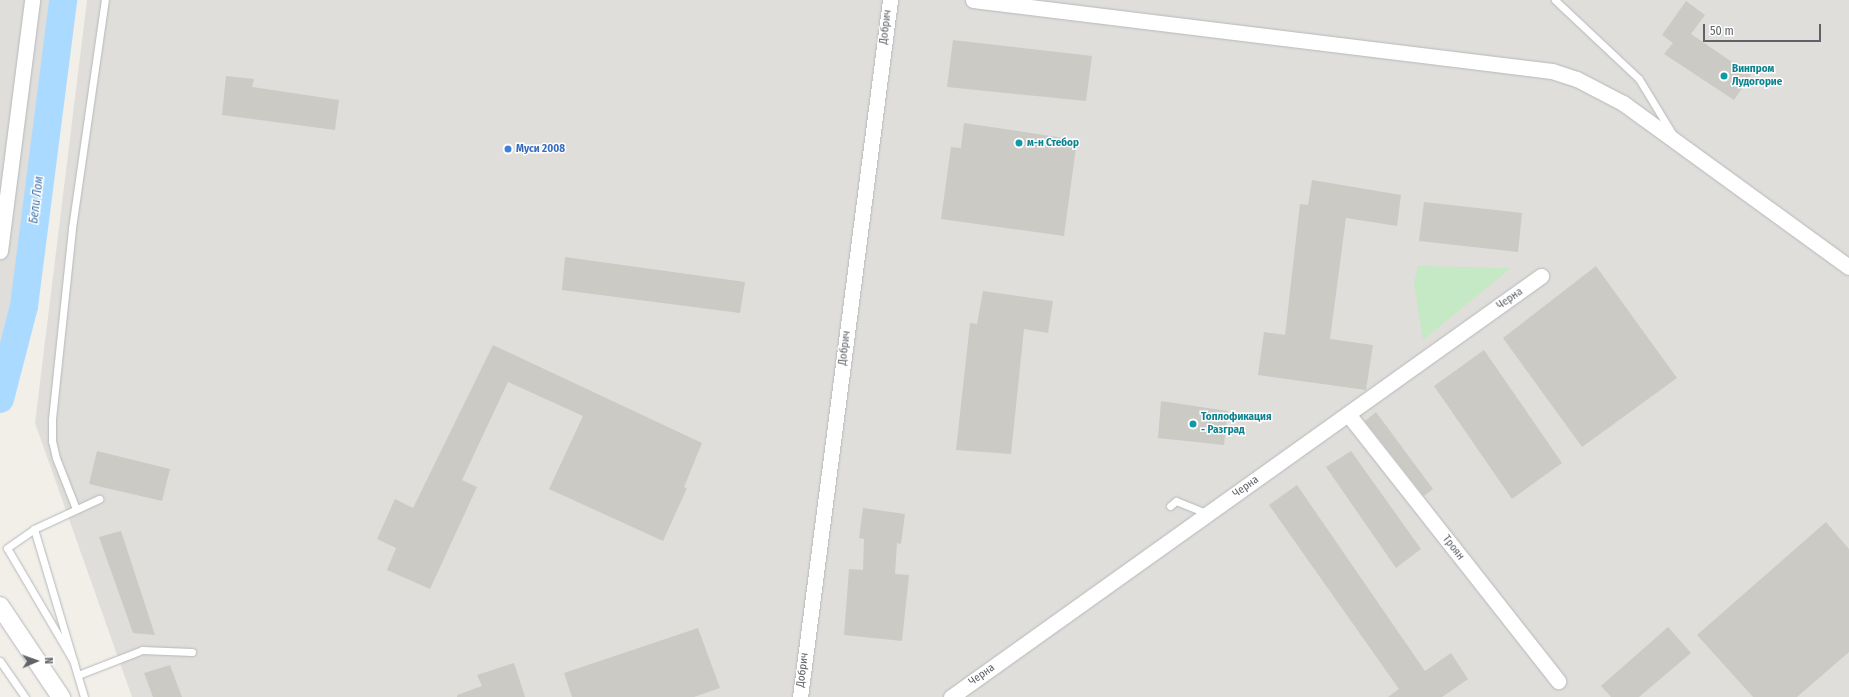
<!DOCTYPE html>
<meta charset="utf-8">
<style>
body{margin:0}
#map{position:relative;width:1849px;height:697px;overflow:hidden;background:#f1efe8;font-family:"Fira Sans Condensed",sans-serif}
div>[style]{position:absolute}
.industrial>*{inset:0;background:#e0deda}
.green>*{inset:0;background:#c5e8c5}
.river>*{height:28px;margin:-14px;padding:0 14px;transform-origin:14px;border-radius:14px;background:#aadaff}
.building>*{inset:0;background:#cccac5}
.roads{filter:drop-shadow(0 0 1px #b5b8bc) drop-shadow(0 0 1px #b5b8bc)}
.service>*{height:7px;margin:-3.5px;padding:0 3.5px;transform-origin:3.5px;border-radius:3.5px;background:#fff}
.minor>*{height:15px;margin:-7.5px;padding:0 7.5px;transform-origin:7.5px;border-radius:7.5px;background:#fff}
.tertiary>*{height:18px;margin:-9px;padding:0 9px;transform-origin:9px;border-radius:9px;background:#fff}
.dots>*{width:11px;height:11px;translate:-50% -50%;box-sizing:border-box;border:2px solid #fff;border-radius:50%}
span{translate:-50% -50%;white-space:nowrap;text-align:center;line-height:1.15;-webkit-text-stroke:3px #fff;paint-order:stroke}
.street-label{font-size:11px;color:#5f6368}
.culture-label{font-size:11px;color:#0d838f;font-weight:700}
.left{translate:0 -50%;text-align:left}
.shop-label{font-size:11px;color:#366cbe;font-weight:700}
.water-label{font-size:12px;color:#4174aa;font-style:italic}
.north{position:absolute;left:16px;top:641px;width:40px;height:40px;-webkit-text-stroke:3px #fff;paint-order:stroke;rotate:88deg;font-size:11px;font-weight:700;line-height:16px;text-align:center;color:#5f6368}
.north::after{content:'';display:block;margin:auto;width:14px;height:18px;background:#5f6368;clip-path:polygon(50% 0,100% 100%,50% 72%,0 100%)}
.scale{position:absolute;left:1703px;top:24px;width:118px;height:18px;box-sizing:border-box;border:2px solid #5f6368;border-top:0;padding-left:5px;font-size:12px;line-height:14px;white-space:nowrap;color:#5f6368;-webkit-text-stroke:3px #fff;paint-order:stroke}
</style>
<div id="map">
<div class="industrial">
<i style="clip-path:polygon(0 0,53px 0,12px 317px,0 347px)"></i>
<i style="clip-path:polygon(87px 0,1849px 0,1849px 697px,132px 697px,35px 423px)"></i>
</div>
<div class="green">
<i style="clip-path:polygon(1418px 266px,1511px 268px,1423px 340px,1414px 283px)"></i>
</div>
<div class="river">
<i style="left:0;top:399px;width:96px;rotate:-75.5deg"></i>
<i style="left:24px;top:306px;width:308px;rotate:-82.7deg"></i>
</div>
<div class="building">
<i style="clip-path:polygon(1686px 1px,1705px 15px,1691px 34px,1751px 75px,1734px 100px,1664px 54px,1673px 43px,1662px 35px)"></i>
<i style="clip-path:polygon(953px 40px,1092px 56px,1086px 101px,947px 87px)"></i>
<i style="clip-path:polygon(226px 76px,254px 79px,252px 87px,339px 100px,335px 130px,222px 115px)"></i>
<i style="clip-path:polygon(964px 123px,1077px 140px,1064px 236px,941px 219px,951px 147px,961px 148px)"></i>
<i style="clip-path:polygon(1312px 180px,1401px 195px,1397px 226px,1346px 218px,1330px 339px,1373px 345px,1366px 390px,1258px 375px,1264px 332px,1285px 335px,1300px 204px,1308px 205px)"></i>
<i style="clip-path:polygon(1424px 202px,1522px 213px,1518px 252px,1419px 241px)"></i>
<i style="clip-path:polygon(565px 257px,745px 282px,740px 313px,562px 290px)"></i>
<i style="clip-path:polygon(1596px 266px,1677px 378px,1582px 447px,1503px 338px)"></i>
<i style="clip-path:polygon(983px 291px,1053px 301px,1048px 333px,1024px 329px,1011px 454px,956px 450px,970px 323px,977px 324px)"></i>
<i style="clip-path:polygon(493px 345px,702px 443px,684px 487px,687px 488px,663px 541px,549px 489px,583px 416px,508px 382px,462px 480px,477px 487px,430px 589px,387px 570px,396px 548px,377px 539px,395px 499px,413px 508px)"></i>
<i style="clip-path:polygon(1484px 350px,1562px 463px,1512px 499px,1434px 386px)"></i>
<i style="clip-path:polygon(1161px 401px,1228px 411px,1224px 445px,1158px 438px)"></i>
<i style="clip-path:polygon(1376px 412px,1433px 489px,1424px 496px,1365px 421px)"></i>
<i style="clip-path:polygon(97px 451px,170px 469px,162px 501px,89px 484px)"></i>
<i style="clip-path:polygon(1351px 451px,1421px 549px,1396px 568px,1326px 467px)"></i>
<i style="clip-path:polygon(1297px 485px,1425px 671px,1451px 653px,1468px 679px,1442px 697px,1388px 697px,1399px 689px,1269px 505px)"></i>
<i style="clip-path:polygon(863px 508px,905px 514px,901px 544px,897px 543px,895px 574px,909px 575px,902px 641px,844px 635px,849px 569px,863px 570px,864px 539px,859px 538px)"></i>
<i style="clip-path:polygon(1826px 522px,1849px 549px,1849px 652px,1797px 697px,1753px 697px,1697px 635px)"></i>
<i style="clip-path:polygon(121px 531px,155px 635px,133px 633px,99px 537px)"></i>
<i style="clip-path:polygon(1668px 627px,1691px 653px,1639px 697px,1611px 697px,1601px 686px)"></i>
<i style="clip-path:polygon(698px 628px,720px 688px,694px 697px,572px 697px,564px 673px)"></i>
<i style="clip-path:polygon(514px 663px,525px 697px,457px 697px,457px 695px,482px 686px,477px 675px)"></i>
<i style="clip-path:polygon(170px 665px,182px 697px,153px 697px,144px 673px)"></i>
</div>
<div class="roads">
<div class="service">
<i style="left:1555px;top:0;width:115px;rotate:43.2deg"></i>
<i style="left:1639px;top:79px;width:66px;rotate:58.7deg"></i>
<i style="left:1170px;top:506px;width:8px;rotate:-40deg"></i>
<i style="left:1176px;top:501px;width:35px;rotate:22deg"></i>
<i style="left:76px;top:509px;width:55px;rotate:-111.4deg"></i>
<i style="left:56px;top:458px;width:17px;rotate:-103deg"></i>
<i style="left:52px;top:441px;width:22px;rotate:-90deg"></i>
<i style="left:52px;top:419px;width:192px;rotate:-84deg"></i>
<i style="left:72px;top:228px;width:230px;rotate:-81.8deg"></i>
<i style="left:34px;top:529px;width:175px;rotate:73.4deg"></i>
<i style="left:0;top:661px;width:44px;rotate:55.2deg"></i>
<i style="left:74px;top:662px;width:132px;rotate:-120.4deg"></i>
<i style="left:7px;top:548px;width:33px;rotate:-35deg"></i>
<i style="left:34px;top:529px;width:72px;rotate:-24.8deg"></i>
<i style="left:78px;top:675px;width:69px;rotate:-21.3deg"></i>
<i style="left:142px;top:650px;width:50px;rotate:2.3deg"></i>
</div>
<div class="minor">
<i style="left:973px;top:0;width:583px;rotate:6.99deg"></i>
<i style="left:1552px;top:71px;width:26px;rotate:18deg"></i>
<i style="left:1577px;top:79px;width:52px;rotate:27.6deg"></i>
<i style="left:1623px;top:103px;width:279px;rotate:36deg"></i>
<i style="left:0;top:251px;width:253px;rotate:-82.7deg"></i>
<i style="left:1348px;top:414px;width:340px;rotate:51.8deg"></i>
<i style="left:800px;top:697px;width:703px;rotate:-82.64deg"></i>
<i style="left:951px;top:697px;width:725px;rotate:-35.51deg"></i>
</div>
<div class="tertiary">
<i style="left:0;top:606px;width:110px;rotate:56.2deg"></i>
</div>
</div>
<div class="dots">
<i style="left:1724px;top:76px;background:#0f9aa8"></i>
<i style="left:1019px;top:143px;background:#0f9aa8"></i>
<i style="left:508px;top:149px;background:#3f7fe0"></i>
<i style="left:1193px;top:424px;background:#0f9aa8"></i>
</div>
<div class="street-label">
<span style="left:886px;top:27px;rotate:-83deg">Добрич</span>
<span style="left:1510px;top:299px;rotate:-35deg">Черна</span>
<span style="left:845px;top:348px;rotate:-83deg">Добрич</span>
<span style="left:1246px;top:487px;rotate:-35deg">Черна</span>
<span style="left:1453px;top:548px;rotate:52deg">Троян</span>
<span style="left:803px;top:670px;rotate:-83deg">Добрич</span>
<span style="left:982px;top:675px;rotate:-35deg">Черна</span>
</div>
<div class="culture-label">
<span class="left" style="left:1732px;top:76px">Винпром<br>Лудогорие</span>
<span class="left" style="left:1027px;top:143px">м-н Стебор</span>
<span class="left" style="left:1201px;top:424px">Топлофикация<br>- Разград</span>
</div>
<div class="shop-label">
<span class="left" style="left:516px;top:149px">Муси 2008</span>
</div>
<div class="water-label">
<span style="left:37px;top:200px;rotate:-83deg">Бели Лом</span>
</div>
<div class="north">N</div>
<div class="scale">50 m</div>
</div>
